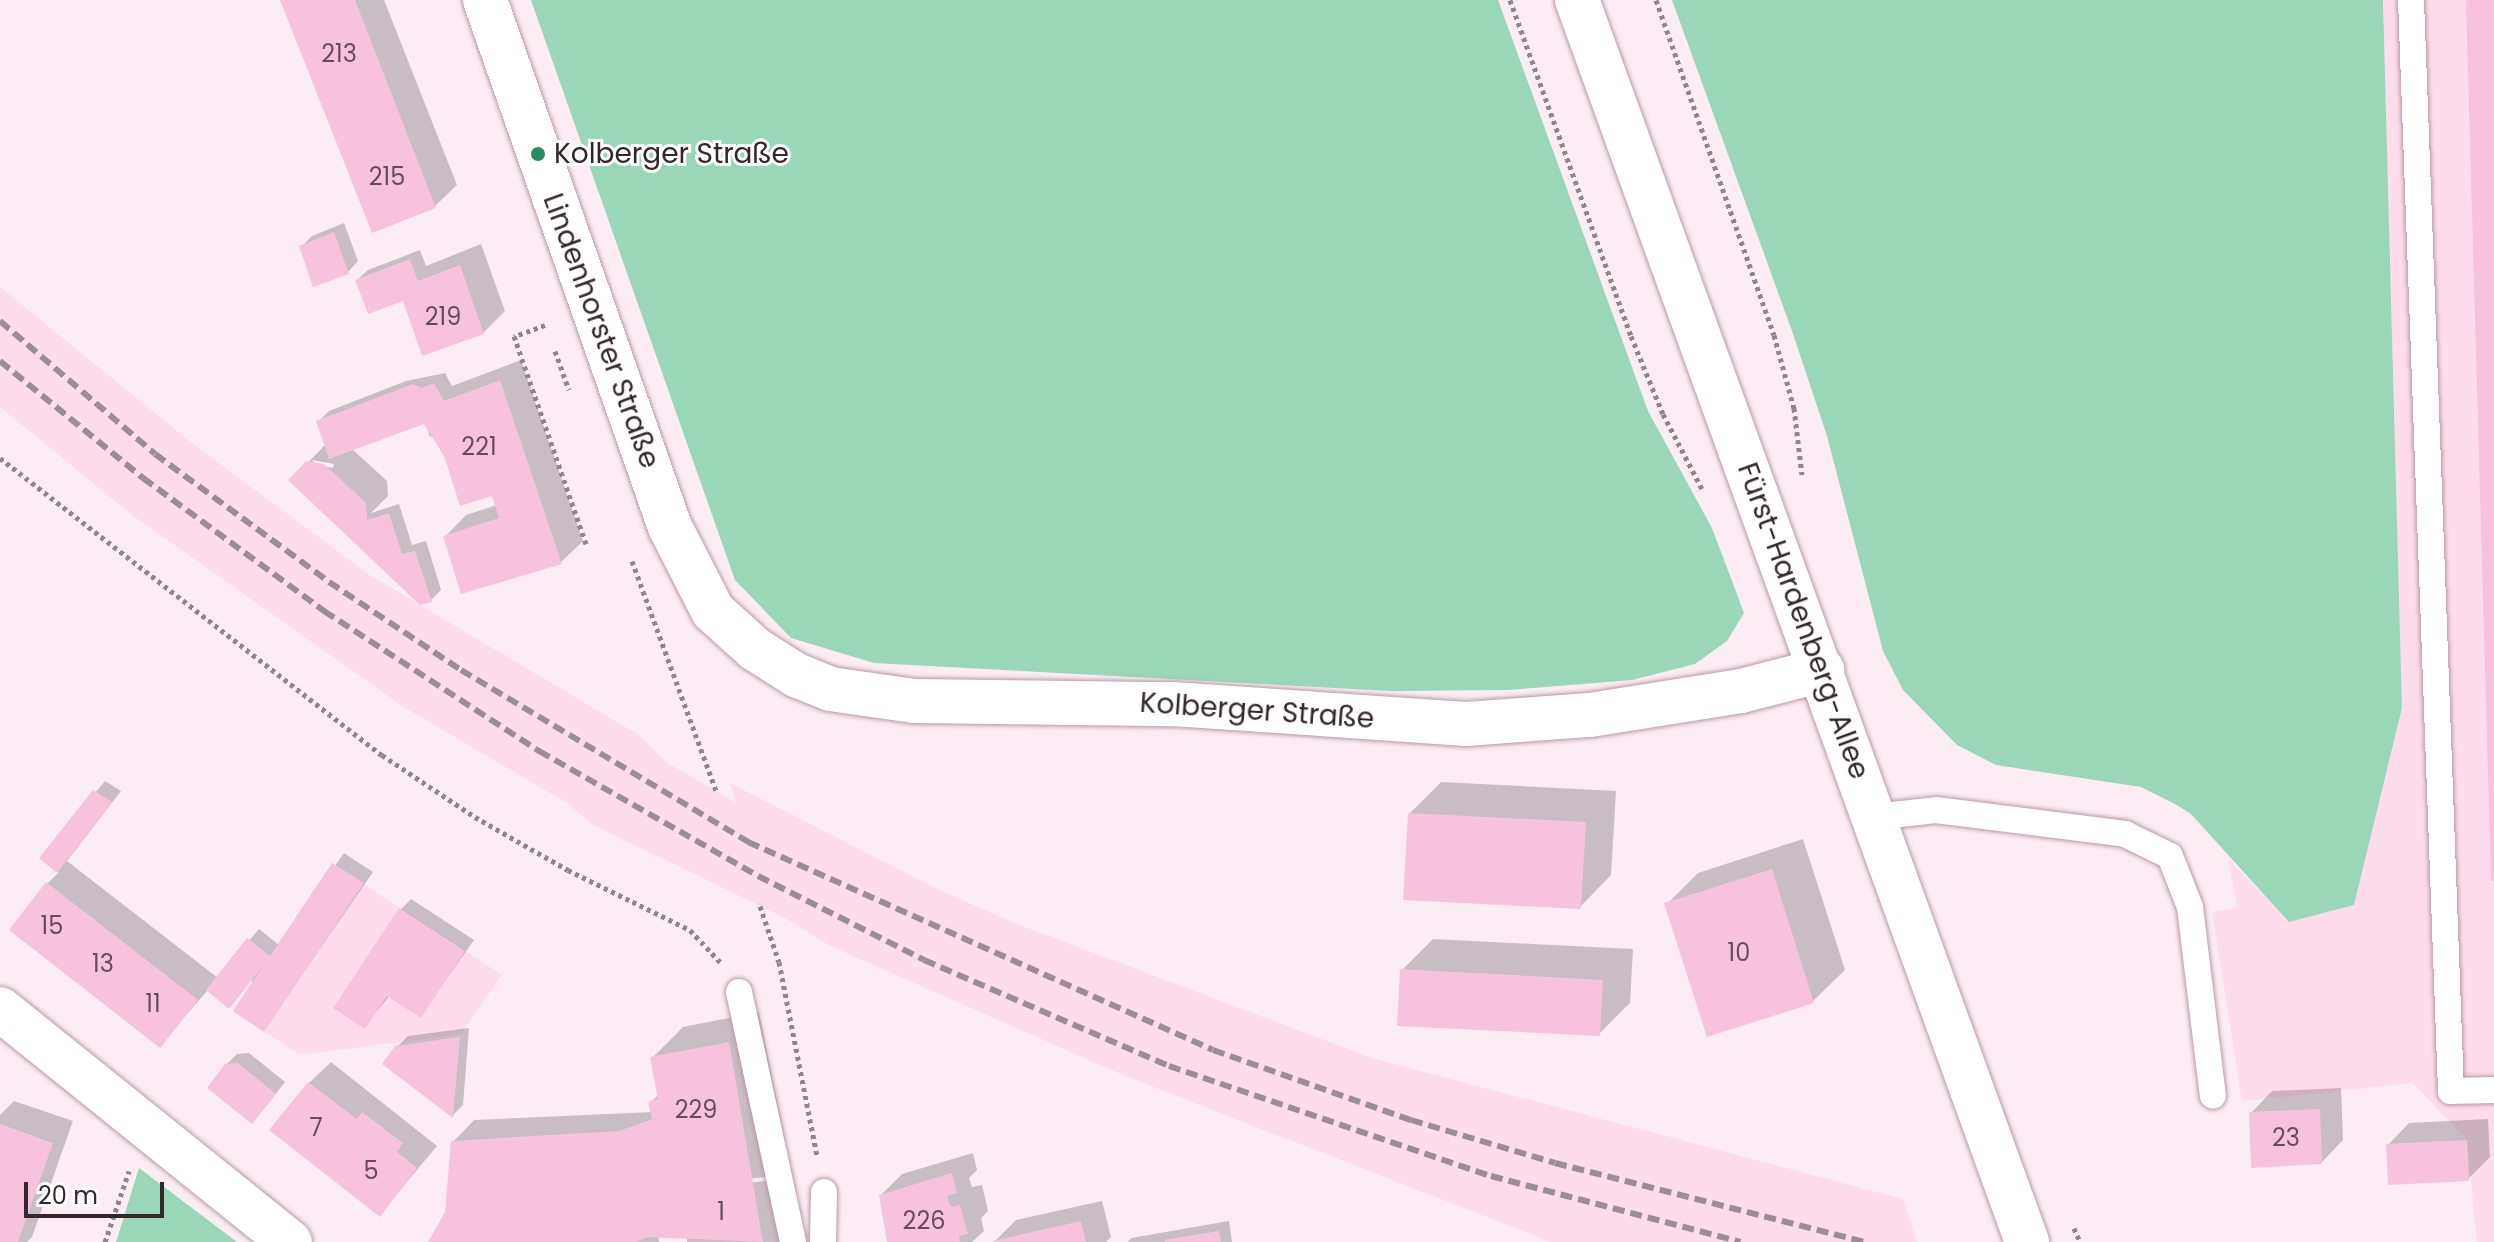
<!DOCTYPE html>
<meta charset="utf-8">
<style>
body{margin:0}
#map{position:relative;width:2494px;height:1242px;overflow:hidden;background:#fbedf3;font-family:Poppins,sans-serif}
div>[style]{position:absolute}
.built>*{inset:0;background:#ffdceb}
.green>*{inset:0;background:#9ad7b8}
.shadow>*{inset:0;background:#0003}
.building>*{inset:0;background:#f7c2db}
.path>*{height:5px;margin-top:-2.5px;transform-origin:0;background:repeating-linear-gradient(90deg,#91848a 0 4px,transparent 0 8px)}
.roads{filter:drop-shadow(0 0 2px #ba98a8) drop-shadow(0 0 2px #ba98a8)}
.lane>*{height:26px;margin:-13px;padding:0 13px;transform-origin:13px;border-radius:13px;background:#fff}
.street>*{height:44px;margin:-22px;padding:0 22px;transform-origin:22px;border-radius:22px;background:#fff}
.secondary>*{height:44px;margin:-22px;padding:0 22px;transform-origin:22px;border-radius:22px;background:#fff}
.rail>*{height:6px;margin-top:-3px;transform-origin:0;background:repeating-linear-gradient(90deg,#9b8d93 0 12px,transparent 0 18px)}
.dots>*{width:22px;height:22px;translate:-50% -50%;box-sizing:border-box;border:4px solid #fefefe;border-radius:50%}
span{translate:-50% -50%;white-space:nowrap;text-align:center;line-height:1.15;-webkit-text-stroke:6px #fefefe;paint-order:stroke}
.number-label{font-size:24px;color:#644d58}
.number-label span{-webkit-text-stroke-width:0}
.poi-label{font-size:28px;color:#33262c}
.left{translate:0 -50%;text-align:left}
.street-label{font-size:28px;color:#33262c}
.scale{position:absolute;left:24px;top:1182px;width:140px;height:36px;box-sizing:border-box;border:4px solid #33262c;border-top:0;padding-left:10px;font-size:24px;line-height:28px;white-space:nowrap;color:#33262c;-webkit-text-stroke:6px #fefefe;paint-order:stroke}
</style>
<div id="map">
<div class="built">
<i style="clip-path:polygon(2383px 0,2494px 0,2494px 1242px,2477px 1242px,2467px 1140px,2413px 1083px,2242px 1101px,2212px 912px,2237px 907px,2228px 858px,2289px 922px,2354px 905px,2402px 708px)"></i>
<i style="clip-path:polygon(0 287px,187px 439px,371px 576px,639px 735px,666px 762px,736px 803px,730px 783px,939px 890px,1017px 924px,1372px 1058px,1903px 1199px,1917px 1242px,1551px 1242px,1123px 1075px,826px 944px,787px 919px,593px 825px,567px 803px,402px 706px,132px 515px,0 407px)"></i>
<i style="clip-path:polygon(332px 863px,502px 975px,461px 1034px,300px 1055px,233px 1011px)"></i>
</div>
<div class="green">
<i style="clip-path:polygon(531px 0,1498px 0,1648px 411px,1712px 528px,1744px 613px,1727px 641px,1695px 664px,1632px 680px,1509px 690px,1391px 691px,874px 663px,791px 638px,735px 580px)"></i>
<i style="clip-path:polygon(1672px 0,2383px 0,2402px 708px,2354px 905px,2289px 922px,2191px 814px,2175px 804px,2141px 787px,1996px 765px,1957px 745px,1903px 690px,1883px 651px,1827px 436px,1792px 331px)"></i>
<i style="clip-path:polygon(139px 1168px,237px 1242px,116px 1242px)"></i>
</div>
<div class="shadow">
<i style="clip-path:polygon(282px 0,384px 0,457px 185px,435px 206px)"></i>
<i style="clip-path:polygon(344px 223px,358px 261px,348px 272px,302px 246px,312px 236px)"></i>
<i style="clip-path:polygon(481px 244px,505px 311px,483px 333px,357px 280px,368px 270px,420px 250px,426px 266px)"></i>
<i style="clip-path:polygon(evenodd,521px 360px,583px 541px,561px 562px,445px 537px,466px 515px,497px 505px,493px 493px,438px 434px,430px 437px,425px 422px,351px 448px,387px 481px,388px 496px,371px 513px,399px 504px,412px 545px,426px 541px,441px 590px,431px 600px,291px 480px,326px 444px,318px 422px,329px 411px,406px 381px,445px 373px,452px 386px,521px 360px,312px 460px,334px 464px,333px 468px,316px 465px,312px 460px)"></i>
<i style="clip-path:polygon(105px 781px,121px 791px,67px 861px,218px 978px,259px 929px,279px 945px,344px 853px,373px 872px,264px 1030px,252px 980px,208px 990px,160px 1045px,47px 884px,59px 872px,42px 857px)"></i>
<i style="clip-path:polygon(1441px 782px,1616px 791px,1611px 875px,1580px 907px,1410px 813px)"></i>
<i style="clip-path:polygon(1803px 839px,1845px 970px,1813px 1001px,1708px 1034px,1667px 904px,1698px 873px)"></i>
<i style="clip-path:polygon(411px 899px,474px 940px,421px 1015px,390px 995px,365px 1026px,401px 909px)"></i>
<i style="clip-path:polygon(1433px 939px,1633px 949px,1630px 1003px,1599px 1034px,1402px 970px)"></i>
<i style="clip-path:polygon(evenodd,759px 1012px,786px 1146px,776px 1156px,786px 1242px,687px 1242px,687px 1235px,658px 1235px,659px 1242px,430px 1242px,447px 1212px,453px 1142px,474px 1120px,652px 1112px,650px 1103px,659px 1094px,652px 1058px,683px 1027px,759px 1012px,766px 1177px,766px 1181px,703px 1187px,703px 1183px,766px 1177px)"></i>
<i style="clip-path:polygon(469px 1028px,463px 1105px,453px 1115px,397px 1047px,408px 1036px)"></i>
<i style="clip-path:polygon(249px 1053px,285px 1082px,262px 1111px,226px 1065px,237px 1054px)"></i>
<i style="clip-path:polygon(331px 1062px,437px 1146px,380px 1214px,309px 1083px)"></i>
<i style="clip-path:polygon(2341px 1088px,2343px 1140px,2322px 1162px,2251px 1113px,2272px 1091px)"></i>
<i style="clip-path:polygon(14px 1101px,73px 1121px,32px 1237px,27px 1242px,0 1242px,0 1115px)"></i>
<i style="clip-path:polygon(2488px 1119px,2490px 1157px,2468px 1179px,2388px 1145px,2409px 1123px)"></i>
<i style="clip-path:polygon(973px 1153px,977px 1170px,969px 1178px,972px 1187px,982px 1185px,988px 1211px,981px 1218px,984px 1231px,972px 1242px,890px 1242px,881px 1195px,902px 1174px)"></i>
<i style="clip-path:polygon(1102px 1201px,1111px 1237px,1106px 1242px,994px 1242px,1016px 1220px)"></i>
<i style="clip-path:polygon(1229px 1221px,1232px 1242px,1128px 1242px,1131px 1238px)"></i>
</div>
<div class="building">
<i style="clip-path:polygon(280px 0,355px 0,436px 208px,372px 233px)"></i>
<i style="clip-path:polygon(2466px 0,2494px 0,2494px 881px,2491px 881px)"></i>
<i style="clip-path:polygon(334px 232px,349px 274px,313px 287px,299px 246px)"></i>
<i style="clip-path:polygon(410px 259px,418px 281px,460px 265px,484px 334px,422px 356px,403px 301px,368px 314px,355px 280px)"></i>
<i style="clip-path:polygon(500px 380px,562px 564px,461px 594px,443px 536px,499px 518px,492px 496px,460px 506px,444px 456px,424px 424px,329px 459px,316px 421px,413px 384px,422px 388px,434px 383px,444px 401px)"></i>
<i style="clip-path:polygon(306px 461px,324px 464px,366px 503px,367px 520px,389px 513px,402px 554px,415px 551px,432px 602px,420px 605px,288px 480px)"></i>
<i style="clip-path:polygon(93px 790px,112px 802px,57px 873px,39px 858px)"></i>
<i style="clip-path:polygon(1408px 813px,1586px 822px,1581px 909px,1403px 900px)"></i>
<i style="clip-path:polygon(332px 863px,364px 883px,264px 1032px,233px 1011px,264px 965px,229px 1009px,206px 990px,247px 938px,270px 956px)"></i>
<i style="clip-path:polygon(1772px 869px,1814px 1003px,1707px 1037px,1664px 903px)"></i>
<i style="clip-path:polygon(46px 882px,198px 1000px,160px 1048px,9px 930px)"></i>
<i style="clip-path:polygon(399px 908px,465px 951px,421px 1018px,387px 996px,365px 1029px,333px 1008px)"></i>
<i style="clip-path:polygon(1400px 969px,1603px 980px,1600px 1036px,1397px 1026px)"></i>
<i style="clip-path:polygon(460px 1037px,453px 1118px,382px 1064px,395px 1046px)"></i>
<i style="clip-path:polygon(729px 1042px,763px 1242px,648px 1237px,636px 1242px,428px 1242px,445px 1212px,451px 1141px,619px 1131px,652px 1119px,648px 1102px,658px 1099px,650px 1057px)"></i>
<i style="clip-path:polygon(238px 1063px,276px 1094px,252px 1124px,207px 1088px,225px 1064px)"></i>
<i style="clip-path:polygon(308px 1082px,357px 1119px,362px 1112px,403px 1143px,397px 1152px,417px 1168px,380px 1217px,269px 1130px)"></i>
<i style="clip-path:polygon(2320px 1109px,2322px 1164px,2251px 1168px,2249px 1112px)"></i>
<i style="clip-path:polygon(0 1124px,53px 1143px,18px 1242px,0 1242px)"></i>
<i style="clip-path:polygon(2467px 1140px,2469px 1181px,2388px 1185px,2386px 1144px)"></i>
<i style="clip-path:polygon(952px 1173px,957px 1193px,947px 1196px,951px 1207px,960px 1205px,968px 1234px,959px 1236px,960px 1242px,887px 1242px,879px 1195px)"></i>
<i style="clip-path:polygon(1081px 1221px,1086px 1242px,994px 1242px,993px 1241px)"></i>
<i style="clip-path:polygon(1219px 1231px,1221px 1242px,1165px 1242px,1164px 1240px)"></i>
</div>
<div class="path">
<i style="left:1510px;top:0;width:357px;rotate:70.2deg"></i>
<i style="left:1631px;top:336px;width:84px;rotate:67.7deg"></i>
<i style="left:1663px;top:414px;width:85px;rotate:62.5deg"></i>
<i style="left:1656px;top:0;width:355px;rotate:70.6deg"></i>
<i style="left:1774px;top:335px;width:76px;rotate:74.7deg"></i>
<i style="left:1794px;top:408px;width:67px;rotate:83.2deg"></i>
<i style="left:545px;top:325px;width:33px;rotate:160deg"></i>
<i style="left:514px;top:336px;width:220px;rotate:70.9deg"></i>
<i style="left:555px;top:351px;width:41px;rotate:70.3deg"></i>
<i style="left:0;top:458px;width:484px;rotate:37.9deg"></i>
<i style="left:382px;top:755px;width:112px;rotate:33.7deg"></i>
<i style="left:475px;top:817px;width:107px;rotate:29.7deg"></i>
<i style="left:568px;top:870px;width:136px;rotate:26.2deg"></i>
<i style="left:690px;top:930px;width:44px;rotate:46.8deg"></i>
<i style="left:632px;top:561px;width:247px;rotate:69.9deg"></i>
<i style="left:760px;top:906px;width:59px;rotate:71.3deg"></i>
<i style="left:779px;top:962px;width:198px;rotate:78.9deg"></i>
<i style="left:2074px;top:1228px;width:15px;rotate:67deg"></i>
<i style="left:105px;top:1242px;width:75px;rotate:-71.3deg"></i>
</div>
<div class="roads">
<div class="lane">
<i style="left:2411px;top:0;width:1092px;rotate:87.9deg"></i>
<i style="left:2451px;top:1091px;width:43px;rotate:-1.3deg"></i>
<i style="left:1874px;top:817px;width:62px;rotate:-6.4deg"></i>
<i style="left:1936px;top:810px;width:191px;rotate:7.2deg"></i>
<i style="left:2125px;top:834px;width:50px;rotate:26.1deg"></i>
<i style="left:2170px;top:856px;width:55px;rotate:68.6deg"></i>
<i style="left:2190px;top:907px;width:190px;rotate:83.1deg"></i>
<i style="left:739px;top:992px;width:256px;rotate:77.8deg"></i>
<i style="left:823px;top:1242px;width:50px;rotate:-88.9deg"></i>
</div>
<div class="street">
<i style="left:485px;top:0;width:559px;rotate:70.66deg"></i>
<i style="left:670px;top:527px;width:94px;rotate:62.9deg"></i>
<i style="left:713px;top:611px;width:57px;rotate:42.1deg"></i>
<i style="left:755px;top:649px;width:49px;rotate:32.4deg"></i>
<i style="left:796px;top:675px;width:37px;rotate:22deg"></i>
<i style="left:830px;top:689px;width:85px;rotate:8.1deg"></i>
<i style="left:914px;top:701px;width:259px;rotate:0.7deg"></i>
<i style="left:1173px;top:704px;width:294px;rotate:3.9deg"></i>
<i style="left:1466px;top:724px;width:124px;rotate:-4.2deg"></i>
<i style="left:1590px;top:715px;width:153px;rotate:-9deg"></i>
<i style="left:1741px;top:691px;width:84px;rotate:-14.5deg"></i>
<i style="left:0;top:1009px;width:372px;rotate:38.8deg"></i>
</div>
<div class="secondary">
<i style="left:1577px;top:0;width:1321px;rotate:70.08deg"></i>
</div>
</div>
<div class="rail">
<i style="left:0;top:321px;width:204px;rotate:40.6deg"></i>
<i style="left:155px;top:454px;width:216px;rotate:36.3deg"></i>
<i style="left:329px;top:582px;width:159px;rotate:33.7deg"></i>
<i style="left:461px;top:670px;width:335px;rotate:30.9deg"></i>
<i style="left:748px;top:842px;width:509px;rotate:24.1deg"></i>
<i style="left:1213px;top:1050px;width:210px;rotate:19.5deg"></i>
<i style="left:1411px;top:1120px;width:150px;rotate:16.6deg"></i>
<i style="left:1555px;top:1163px;width:319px;rotate:14.3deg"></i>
<i style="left:0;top:361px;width:185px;rotate:39.3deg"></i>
<i style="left:143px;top:478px;width:225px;rotate:36.3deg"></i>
<i style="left:324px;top:611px;width:257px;rotate:33.1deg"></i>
<i style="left:539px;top:751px;width:252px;rotate:29.7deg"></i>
<i style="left:758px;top:876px;width:186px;rotate:26.8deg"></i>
<i style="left:924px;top:960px;width:267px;rotate:23.4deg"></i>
<i style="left:1169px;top:1066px;width:340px;rotate:18.9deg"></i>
<i style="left:1491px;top:1176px;width:258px;rotate:14.8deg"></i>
</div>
<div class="dots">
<i style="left:538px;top:154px;background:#2b8b63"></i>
</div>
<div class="number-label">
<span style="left:339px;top:54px">213</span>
<span style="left:387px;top:177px">215</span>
<span style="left:443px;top:317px">219</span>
<span style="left:479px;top:447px">221</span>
<span style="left:52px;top:926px">15</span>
<span style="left:1739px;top:953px">10</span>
<span style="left:103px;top:964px">13</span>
<span style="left:153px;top:1004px">11</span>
<span style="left:696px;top:1110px">229</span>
<span style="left:316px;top:1128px">7</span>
<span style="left:2286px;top:1138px">23</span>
<span style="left:371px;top:1171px">5</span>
<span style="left:721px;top:1212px">1</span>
<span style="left:924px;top:1221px">226</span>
</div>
<div class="poi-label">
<span class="left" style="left:554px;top:154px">Kolberger Straße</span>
</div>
<div class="street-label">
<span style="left:601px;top:331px;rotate:70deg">Lindenhorster Straße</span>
<span style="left:1803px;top:621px;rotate:70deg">Fürst-Hardenberg-Allee</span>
<span style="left:1257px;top:711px;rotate:4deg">Kolberger Straße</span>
</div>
<div class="scale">20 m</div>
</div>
